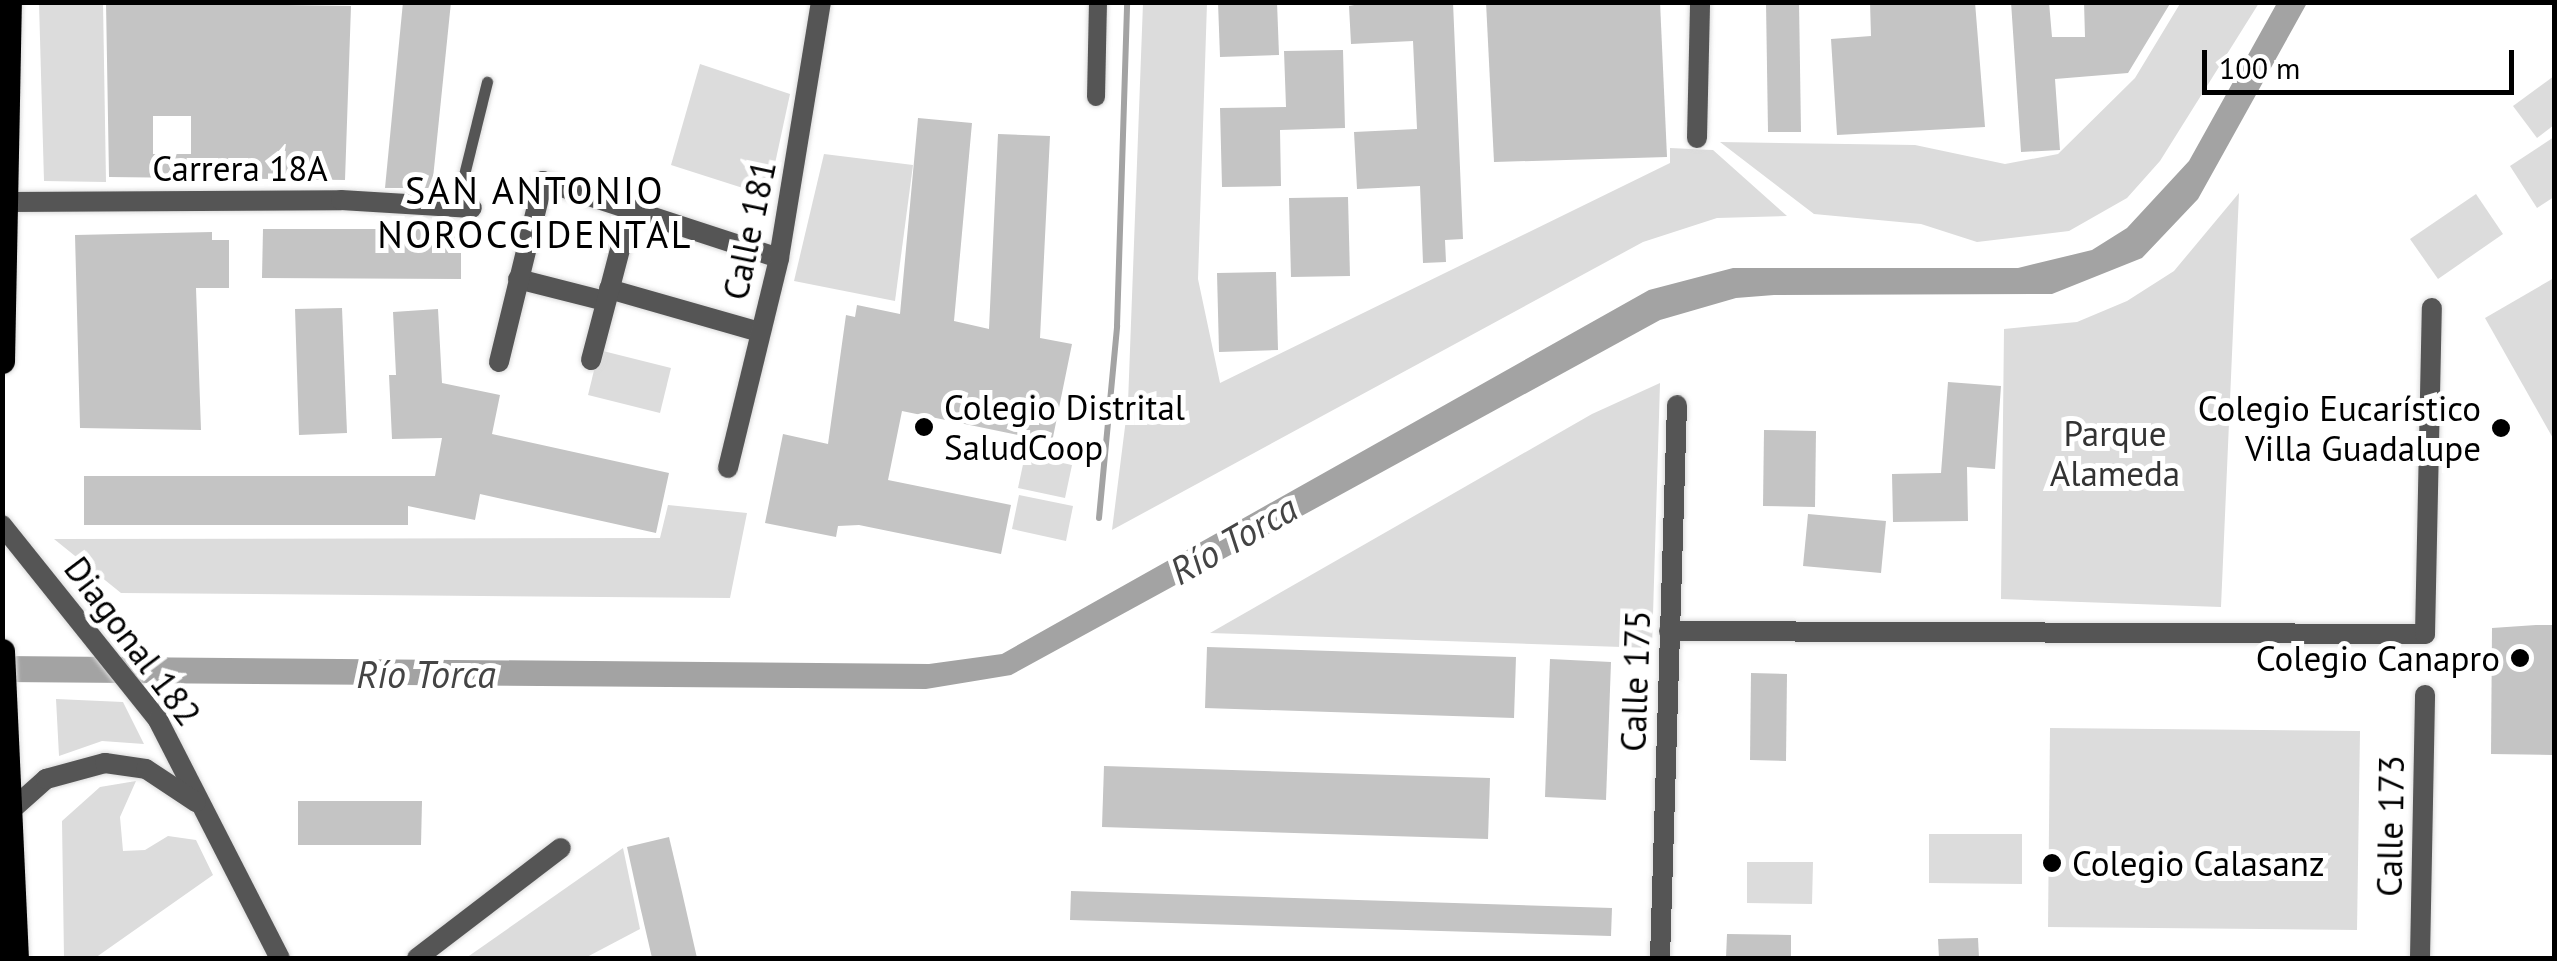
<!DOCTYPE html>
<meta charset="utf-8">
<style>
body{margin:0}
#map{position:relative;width:2557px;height:961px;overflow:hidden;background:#fff;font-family:"PT Sans",sans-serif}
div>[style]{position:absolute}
.green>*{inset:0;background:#dcdcdc}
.water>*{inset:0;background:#a3a3a3}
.stream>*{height:6px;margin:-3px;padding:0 3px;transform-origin:3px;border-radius:3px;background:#a3a3a3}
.building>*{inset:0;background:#c4c4c4}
.roads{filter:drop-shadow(0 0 2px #dbdbdb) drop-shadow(0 0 2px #dbdbdb)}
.service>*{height:11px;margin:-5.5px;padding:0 5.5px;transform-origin:5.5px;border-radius:5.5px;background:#555}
.pedestrian>*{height:18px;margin:-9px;padding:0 9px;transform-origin:9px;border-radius:9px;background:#555}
.minor>*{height:20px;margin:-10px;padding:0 10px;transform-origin:10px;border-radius:10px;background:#555}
.tertiary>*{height:20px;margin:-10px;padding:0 10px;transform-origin:10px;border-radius:10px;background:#555}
.primary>*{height:25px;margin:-12.5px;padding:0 12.5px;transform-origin:12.5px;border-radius:12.5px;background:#000}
.dots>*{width:28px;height:28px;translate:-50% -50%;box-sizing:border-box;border:5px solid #fff;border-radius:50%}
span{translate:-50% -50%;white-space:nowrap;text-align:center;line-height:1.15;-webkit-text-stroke:10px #fff;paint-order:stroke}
.street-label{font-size:35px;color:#000}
.poi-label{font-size:35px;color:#000}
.left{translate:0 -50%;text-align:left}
.right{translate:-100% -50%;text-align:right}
.park-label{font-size:35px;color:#333}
.neighbourhood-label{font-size:38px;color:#000;letter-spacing:2.5px}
.water-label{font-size:38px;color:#444;font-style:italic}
.frame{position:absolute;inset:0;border:5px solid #000;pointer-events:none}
.scale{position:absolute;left:2202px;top:50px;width:312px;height:45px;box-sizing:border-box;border:5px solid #000;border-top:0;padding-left:12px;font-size:30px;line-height:35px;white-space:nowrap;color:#000;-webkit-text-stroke:8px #fff;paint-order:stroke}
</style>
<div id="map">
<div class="green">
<i style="clip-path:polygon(2181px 2px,2259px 3px,2160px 161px,2127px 198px,2069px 231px,1977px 242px,1921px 224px,1814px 214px,1720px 142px,1915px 145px,2005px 164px,2058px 154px,2135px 78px)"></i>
<i style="clip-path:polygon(39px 3px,103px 3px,106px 182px,44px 181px)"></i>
<i style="clip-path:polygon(1143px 3px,1207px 3px,1198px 279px,1220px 383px,1670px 163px,1670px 148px,1713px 150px,1787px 216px,1717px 218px,1643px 242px,1112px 530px,1128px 403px)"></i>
<i style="clip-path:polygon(700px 64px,790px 94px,768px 196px,671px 165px)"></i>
<i style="clip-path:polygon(2554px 76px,2554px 125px,2537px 138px,2513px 106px)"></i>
<i style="clip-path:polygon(2554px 137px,2554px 197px,2537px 208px,2510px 166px)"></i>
<i style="clip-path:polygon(824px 154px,913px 165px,895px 301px,794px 281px)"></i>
<i style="clip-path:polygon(2239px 193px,2221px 607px,2001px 599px,2004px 329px,2077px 322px,2127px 301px,2174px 271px)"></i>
<i style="clip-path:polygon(2476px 194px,2503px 234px,2438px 279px,2410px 239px)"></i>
<i style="clip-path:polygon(2554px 278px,2554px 440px,2485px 318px)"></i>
<i style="clip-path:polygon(599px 350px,671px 368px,660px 413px,588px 395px)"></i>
<i style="clip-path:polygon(1660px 383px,1652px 648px,1210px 633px,1592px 414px)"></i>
<i style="clip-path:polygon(1025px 455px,1072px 465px,1065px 498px,1018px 488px)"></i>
<i style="clip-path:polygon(1019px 495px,1073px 506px,1066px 541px,1012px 529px)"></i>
<i style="clip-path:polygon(668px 505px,747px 513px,730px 598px,121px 593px,54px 539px,660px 538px)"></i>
<i style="clip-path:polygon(56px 699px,123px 702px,144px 744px,102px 741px,59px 756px)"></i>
<i style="clip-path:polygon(2050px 728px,2360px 731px,2357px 930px,2048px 927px)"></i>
<i style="clip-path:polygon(136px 781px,120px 817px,123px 851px,145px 850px,168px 836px,196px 840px,213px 875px,95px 958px,64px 958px,62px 821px,100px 787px)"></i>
<i style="clip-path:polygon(1929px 834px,2022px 834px,2022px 884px,1929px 883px)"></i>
<i style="clip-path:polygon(623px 848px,640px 929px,585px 958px,466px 958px)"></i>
<i style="clip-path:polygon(1747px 862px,1813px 862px,1812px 904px,1747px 903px)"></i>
</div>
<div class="water">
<i style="clip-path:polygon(2277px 3px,2307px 3px,2198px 199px,2142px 258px,2052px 294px,1774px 295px,1736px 298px,1660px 320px,1011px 675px,926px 689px,3px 682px,3px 656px,929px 664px,1002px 654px,1649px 290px,1733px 268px,2018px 268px,2092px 250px,2127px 228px,2189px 161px)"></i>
</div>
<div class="stream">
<i style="left:1099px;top:518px;width:193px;rotate:-84.6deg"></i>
<i style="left:1117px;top:326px;width:324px;rotate:-88.2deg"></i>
</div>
<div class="building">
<i style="clip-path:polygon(evenodd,106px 2px,351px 6px,345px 180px,109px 177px,106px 2px,153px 116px,191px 116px,191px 154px,153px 154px,153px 116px)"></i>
<i style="clip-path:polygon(403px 2px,451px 2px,432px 188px,385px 188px)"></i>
<i style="clip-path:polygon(1218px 2px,1277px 2px,1279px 55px,1220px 57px)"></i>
<i style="clip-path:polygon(1370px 2px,1453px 2px,1463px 239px,1445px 240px,1446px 262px,1423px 263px,1420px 186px,1357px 189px,1354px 132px,1417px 129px,1413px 41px,1351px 44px,1349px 6px)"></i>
<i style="clip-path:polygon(1486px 2px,1660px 2px,1667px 157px,1494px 162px)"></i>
<i style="clip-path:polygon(1766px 2px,1799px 2px,1801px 132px,1768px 132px)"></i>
<i style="clip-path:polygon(1870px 2px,1975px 2px,1985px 127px,1837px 135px,1831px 39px,1871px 36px)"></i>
<i style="clip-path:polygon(2011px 2px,2049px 2px,2052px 37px,2085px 37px,2084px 2px,2171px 2px,2128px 73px,2055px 79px,2060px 150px,2021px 152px)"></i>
<i style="clip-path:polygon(1343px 50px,1345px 128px,1280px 130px,1281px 186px,1222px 187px,1220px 108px,1286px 107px,1284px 51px)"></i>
<i style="clip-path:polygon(918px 118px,972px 123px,954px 321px,989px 329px,998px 134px,1050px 136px,1040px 338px,1072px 344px,1052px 442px,902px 411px,888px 480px,1011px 505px,1001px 554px,859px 525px,838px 526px,836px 537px,765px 523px,783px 434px,828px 444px,846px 315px,855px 317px,857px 305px,900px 314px)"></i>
<i style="clip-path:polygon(1348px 197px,1350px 276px,1291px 277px,1289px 198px)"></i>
<i style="clip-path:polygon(263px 229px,461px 229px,461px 279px,262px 278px)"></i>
<i style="clip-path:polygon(212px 232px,212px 240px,229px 240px,229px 288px,196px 288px,201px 430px,80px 428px,75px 235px)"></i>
<i style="clip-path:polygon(1276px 272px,1278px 350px,1219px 352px,1217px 273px)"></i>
<i style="clip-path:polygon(342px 308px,347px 433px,299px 435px,295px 309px)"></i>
<i style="clip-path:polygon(438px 309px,442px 383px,500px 395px,492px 434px,669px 473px,656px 533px,480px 494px,475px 520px,408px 506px,408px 525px,84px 525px,84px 476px,435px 476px,442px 438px,392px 439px,389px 375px,396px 375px,393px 312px)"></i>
<i style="clip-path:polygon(1948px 382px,2001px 386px,1995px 469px,1967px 467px,1968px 521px,1893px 522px,1892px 474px,1941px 473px)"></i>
<i style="clip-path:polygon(1764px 430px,1816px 431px,1815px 507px,1763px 506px)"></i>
<i style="clip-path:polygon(1808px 514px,1886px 521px,1881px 573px,1803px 566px)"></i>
<i style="clip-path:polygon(2536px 625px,2554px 625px,2554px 755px,2491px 754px,2492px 628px)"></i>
<i style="clip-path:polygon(1207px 647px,1516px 657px,1514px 718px,1205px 708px)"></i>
<i style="clip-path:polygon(1550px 659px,1611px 662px,1606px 800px,1545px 797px)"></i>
<i style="clip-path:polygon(1751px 673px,1787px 674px,1786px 761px,1750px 760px)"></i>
<i style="clip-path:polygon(1104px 766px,1490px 778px,1488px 839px,1102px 827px)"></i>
<i style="clip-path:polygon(298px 801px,422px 801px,421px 845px,298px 845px)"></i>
<i style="clip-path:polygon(669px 837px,682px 892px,697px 958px,652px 958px,640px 906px,627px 847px)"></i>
<i style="clip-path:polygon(1071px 891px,1612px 908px,1611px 936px,1070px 920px)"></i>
<i style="clip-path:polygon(1727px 934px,1791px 935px,1791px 958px,1726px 958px)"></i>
<i style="clip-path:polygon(1978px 938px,1979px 958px,1939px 958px,1938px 939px)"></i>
</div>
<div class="roads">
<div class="service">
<i style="left:456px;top:207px;width:129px;rotate:-76.1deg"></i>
</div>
<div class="pedestrian">
<i style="left:1096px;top:97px;width:95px;rotate:-88.8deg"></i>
</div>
<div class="minor">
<i style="left:1697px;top:138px;width:136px;rotate:-88.7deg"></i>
<i style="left:8px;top:202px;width:333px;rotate:-0.3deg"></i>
<i style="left:341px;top:200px;width:131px;rotate:3.5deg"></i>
<i style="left:518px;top:279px;width:90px;rotate:14.2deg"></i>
<i style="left:609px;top:289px;width:157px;rotate:15.9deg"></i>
<i style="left:591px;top:360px;width:157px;rotate:-75.3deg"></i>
<i style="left:499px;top:362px;width:186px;rotate:-76.3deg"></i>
<i style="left:543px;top:181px;width:248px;rotate:18.1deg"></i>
<i style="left:728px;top:468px;width:216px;rotate:-76.3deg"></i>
<i style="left:779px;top:258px;width:259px;rotate:-80.7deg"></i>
<i style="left:1669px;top:631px;width:756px;rotate:0.23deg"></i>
<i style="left:2425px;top:634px;width:326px;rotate:-88.8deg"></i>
<i style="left:417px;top:958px;width:181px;rotate:-37.4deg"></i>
<i style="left:1660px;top:958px;width:553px;rotate:-88.24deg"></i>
<i style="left:2420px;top:958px;width:263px;rotate:-88.9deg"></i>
</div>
<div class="tertiary">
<i style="left:2px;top:525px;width:250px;rotate:51.3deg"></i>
<i style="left:158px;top:720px;width:267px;rotate:62.9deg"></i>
<i style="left:9px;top:812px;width:50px;rotate:-41.7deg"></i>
<i style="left:46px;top:779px;width:61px;rotate:-15.2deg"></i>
<i style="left:105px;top:763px;width:41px;rotate:8.3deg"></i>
<i style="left:146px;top:769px;width:60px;rotate:33.4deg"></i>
</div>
<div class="primary">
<i style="left:2px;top:361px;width:359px;rotate:-88.9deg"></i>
<i style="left:2px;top:651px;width:307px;rotate:87.4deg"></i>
</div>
</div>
<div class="dots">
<i style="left:924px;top:427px;background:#000"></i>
<i style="left:2501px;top:428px;background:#000"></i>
<i style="left:2520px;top:658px;background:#000"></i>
<i style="left:2052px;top:863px;background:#000"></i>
</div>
<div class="street-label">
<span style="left:240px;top:168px">Carrera 18A</span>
<span style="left:749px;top:230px;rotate:-78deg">Calle 181</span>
<span style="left:133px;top:641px;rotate:53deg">Diagonal 182</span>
<span style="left:1635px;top:681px;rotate:-88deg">Calle 175</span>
<span style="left:2390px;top:826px;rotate:-89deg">Calle 173</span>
</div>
<div class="poi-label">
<span class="left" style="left:944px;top:427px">Colegio Distrital<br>SaludCoop</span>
<span class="right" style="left:2481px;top:428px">Colegio Eucarístico<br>Villa Guadalupe</span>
<span class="right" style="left:2500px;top:658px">Colegio Canapro</span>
<span class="left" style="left:2072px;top:863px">Colegio Calasanz</span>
</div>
<div class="park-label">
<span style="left:2115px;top:453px">Parque<br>Alameda</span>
</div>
<div class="neighbourhood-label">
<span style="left:535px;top:212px">SAN ANTONIO<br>NOROCCIDENTAL</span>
</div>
<div class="water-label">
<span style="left:1233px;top:539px;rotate:-30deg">Río Torca</span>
<span style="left:426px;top:674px">Río Torca</span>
</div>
<div class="frame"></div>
<div class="scale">100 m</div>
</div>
